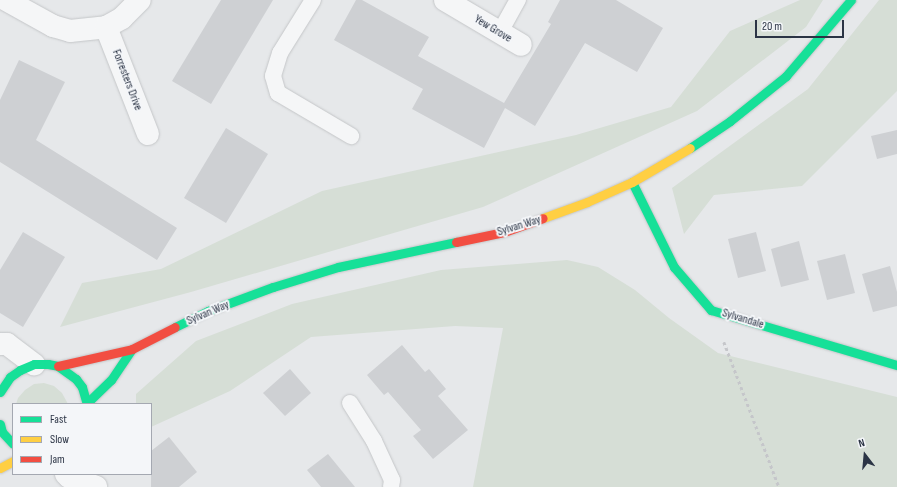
<!DOCTYPE html>
<style>
body{margin:0}
#map{position:relative;width:897px;height:487px;overflow:hidden;background:#e6e8ea;font-family:"Sofia Sans Condensed",sans-serif}
div>[style]{position:absolute}
.green>*{inset:0;background:#d6ded6}
.building>*{inset:0;background:#ced0d3}
.path>*{height:2.5px;margin-top:-1.25px;transform-origin:0;background:repeating-linear-gradient(90deg,#c5c6ca 0 3px,transparent 0 6px)}
.roads{filter:drop-shadow(0 0 1px #c4c6c8) drop-shadow(0 0 1px #c4c6c8)}
.lane>*{height:16px;margin:-8px;padding:0 8px;transform-origin:8px;border-radius:8px;background:#f5f6f7}
.street>*{height:22px;margin:-11px;padding:0 11px;transform-origin:11px;border-radius:11px;background:#f5f6f7}
.fast>*{height:9px;margin:-4.5px;padding:0 4.5px;transform-origin:4.5px;border-radius:4.5px;background:#16e098}
.slow>*{height:9px;margin:-4.5px;padding:0 4.5px;transform-origin:4.5px;border-radius:4.5px;background:#ffcf43}
.jam>*{height:9px;margin:-4.5px;padding:0 4.5px;transform-origin:4.5px;border-radius:4.5px;background:#f24e42}
span{translate:-50% -50%;white-space:nowrap;text-align:center;line-height:1.15;-webkit-text-stroke:4px #f4f6f9;paint-order:stroke}
.street-label{font-size:12px;color:#2b3445}
.legend{position:absolute;left:12px;top:403px;width:140px;height:72px;box-sizing:border-box;background:#f4f6f9;border:1px solid #a4a8b1;margin:0;padding:5px 7px;list-style:none;font-size:12px;color:#2b3445}
.legend li{display:flex;align-items:center;gap:8px;height:20px}
.legend b{width:20px;border:1px solid #a4a8b1}
.north{position:absolute;left:845px;top:435px;width:40px;height:40px;-webkit-text-stroke:3px #f4f6f9;paint-order:stroke;rotate:344deg;font-size:11px;font-weight:700;line-height:16px;text-align:center;color:#2b3445}
.north::after{content:'';display:block;margin:auto;width:14px;height:18px;background:#2b3445;clip-path:polygon(50% 0,100% 100%,50% 72%,0 100%)}
.scale{position:absolute;left:755px;top:20px;width:89px;height:18px;box-sizing:border-box;border:2px solid #2b3445;border-top:0;padding-left:5px;font-size:12px;line-height:14px;white-space:nowrap;color:#2b3445;-webkit-text-stroke:3px #f4f6f9;paint-order:stroke}
</style>
<div id="map">
<div class="green">
<i style="clip-path:polygon(800px 0,823px 0,806px 27px,697px 111px,483px 207px,191px 292px,60px 327px,82px 283px,161px 269px,322px 191px,576px 135px,671px 107px,730px 31px)"></i>
<i style="clip-path:polygon(879px 0,897px 0,897px 91px,802px 186px,714px 195px,684px 234px,672px 188px,808px 89px)"></i>
<i style="clip-path:polygon(567px 260px,598px 267px,635px 290px,669px 318px,718px 353px,897px 397px,897px 487px,473px 487px,503px 328px,455px 326px,311px 337px,230px 391px,151px 427px,151px 404px,136px 404px,136px 394px,196px 341px,292px 304px,441px 270px)"></i>
<i style="clip-path:polygon(44px 383px,54px 386px,62px 393px,68px 404px,16px 404px,18px 398px,25px 390px,34px 384px)"></i>
</div>
<div class="building">
<i style="clip-path:polygon(221px 0,273px 0,211px 104px,172px 81px)"></i>
<i style="clip-path:polygon(356px 0,362px 0,429px 37px,418px 56px,504px 103px,551px 24px,548px 22px,560px 0,616px 0,663px 28px,637px 72px,585px 43px,535px 126px,505px 108px,484px 148px,412px 109px,423px 89px,334px 40px)"></i>
<i style="clip-path:polygon(19px 60px,65px 82px,36px 140px,177px 228px,157px 260px,0 162px,0 100px)"></i>
<i style="clip-path:polygon(226px 128px,268px 154px,226px 223px,184px 198px)"></i>
<i style="clip-path:polygon(897px 130px,897px 154px,877px 159px,871px 136px)"></i>
<i style="clip-path:polygon(23px 232px,65px 257px,23px 327px,0 313px,0 270px)"></i>
<i style="clip-path:polygon(756px 232px,766px 271px,738px 278px,728px 239px)"></i>
<i style="clip-path:polygon(799px 241px,809px 280px,781px 287px,771px 249px)"></i>
<i style="clip-path:polygon(845px 254px,855px 293px,827px 300px,817px 261px)"></i>
<i style="clip-path:polygon(890px 266px,897px 292px,897px 306px,873px 312px,862px 274px)"></i>
<i style="clip-path:polygon(402px 345px,425px 372px,429px 369px,446px 389px,438px 396px,468px 430px,433px 459px,413px 436px,421px 430px,388px 392px,384px 395px,367px 375px)"></i>
<i style="clip-path:polygon(290px 369px,311px 393px,285px 416px,263px 393px)"></i>
<i style="clip-path:polygon(169px 437px,197px 472px,179px 487px,151px 487px,151px 451px)"></i>
<i style="clip-path:polygon(328px 454px,355px 487px,321px 487px,307px 470px)"></i>
</div>
<div class="path">
<i style="left:724px;top:342px;width:155px;rotate:69.2deg"></i>
</div>
<div class="roads">
<div class="lane">
<i style="left:313px;top:0;width:62px;rotate:121.9deg"></i>
<i style="left:280px;top:53px;width:24px;rotate:107deg"></i>
<i style="left:273px;top:76px;width:18px;rotate:74deg"></i>
<i style="left:278px;top:93px;width:85px;rotate:30.5deg"></i>
<i style="left:500px;top:32px;width:37px;rotate:-61deg"></i>
<i style="left:350px;top:403px;width:45px;rotate:57.7deg"></i>
<i style="left:374px;top:441px;width:43px;rotate:65.2deg"></i>
<i style="left:392px;top:480px;width:7px;rotate:98deg"></i>
</div>
<div class="street">
<i style="left:6px;top:0;width:54px;rotate:29deg"></i>
<i style="left:53px;top:26px;width:18px;rotate:16deg"></i>
<i style="left:70px;top:31px;width:36px;rotate:-6deg"></i>
<i style="left:106px;top:27px;width:115px;rotate:68.6deg"></i>
<i style="left:445px;top:0;width:88px;rotate:30.6deg"></i>
<i style="left:106px;top:27px;width:18px;rotate:-29deg"></i>
<i style="left:122px;top:18px;width:25px;rotate:-45deg"></i>
<i style="left:0;top:344px;width:7px"></i>
<i style="left:7px;top:344px;width:34px;rotate:37deg"></i>
<i style="left:66px;top:474px;width:4px;rotate:45deg"></i>
<i style="left:69px;top:477px;width:29px;rotate:20deg"></i>
</div>
<div class="fast">
<i style="left:690px;top:148px;width:48px;rotate:-34deg"></i>
<i style="left:730px;top:121px;width:72px;rotate:-38.8deg"></i>
<i style="left:786px;top:76px;width:100px;rotate:-49.5deg"></i>
<i style="left:632px;top:182px;width:95px;rotate:63.7deg"></i>
<i style="left:674px;top:267px;width:57px;rotate:49.3deg"></i>
<i style="left:711px;top:310px;width:194px;rotate:16.5deg"></i>
<i style="left:175px;top:327px;width:37px;rotate:-26deg"></i>
<i style="left:208px;top:311px;width:69px;rotate:-20.3deg"></i>
<i style="left:273px;top:287px;width:68px;rotate:-17.1deg"></i>
<i style="left:338px;top:267px;width:121px;rotate:-12deg"></i>
<i style="left:0;top:392px;width:18px;rotate:-56deg"></i>
<i style="left:10px;top:377px;width:12px;rotate:-35deg"></i>
<i style="left:20px;top:370px;width:15px;rotate:-23deg"></i>
<i style="left:34px;top:364px;width:14px"></i>
<i style="left:48px;top:364px;width:10px;rotate:11deg"></i>
<i style="left:58px;top:366px;width:22px;rotate:36deg"></i>
<i style="left:76px;top:379px;width:10px;rotate:53deg"></i>
<i style="left:82px;top:387px;width:18px;rotate:74deg"></i>
<i style="left:87px;top:403px;width:33px;rotate:-44deg"></i>
<i style="left:111px;top:380px;width:37px;rotate:-56deg"></i>
<i style="left:0;top:424px;width:8px;rotate:76deg"></i>
<i style="left:2px;top:432px;width:16px;rotate:47deg"></i>
</div>
<div class="slow">
<i style="left:543px;top:218px;width:47px;rotate:-20deg"></i>
<i style="left:587px;top:202px;width:49px;rotate:-24deg"></i>
<i style="left:632px;top:182px;width:67px;rotate:-30.4deg"></i>
<i style="left:0;top:468px;width:15px;rotate:-28deg"></i>
</div>
<div class="jam">
<i style="left:456px;top:242px;width:49px;rotate:-11.8deg"></i>
<i style="left:504px;top:232px;width:41px;rotate:-19.7deg"></i>
<i style="left:58px;top:366px;width:76px;rotate:-12.9deg"></i>
<i style="left:132px;top:349px;width:48px;rotate:-27.1deg"></i>
</div>
</div>
<div class="street-label">
<span style="left:493px;top:29px;rotate:31deg">Yew Grove</span>
<span style="left:127px;top:80px;rotate:69deg">Forresters Drive</span>
<span style="left:519px;top:226px;rotate:-17deg">Sylvan Way</span>
<span style="left:208px;top:313px;rotate:-23deg">Sylvan Way</span>
<span style="left:743px;top:319px;rotate:17deg">Sylvandale</span>
</div>
<ul class="legend">
<li><b style="height:5px;background:#16e098"></b>Fast</li>
<li><b style="height:5px;background:#ffcf43"></b>Slow</li>
<li><b style="height:5px;background:#f24e42"></b>Jam</li>
</ul>
<div class="north">N</div>
<div class="scale">20 m</div>
</div>
